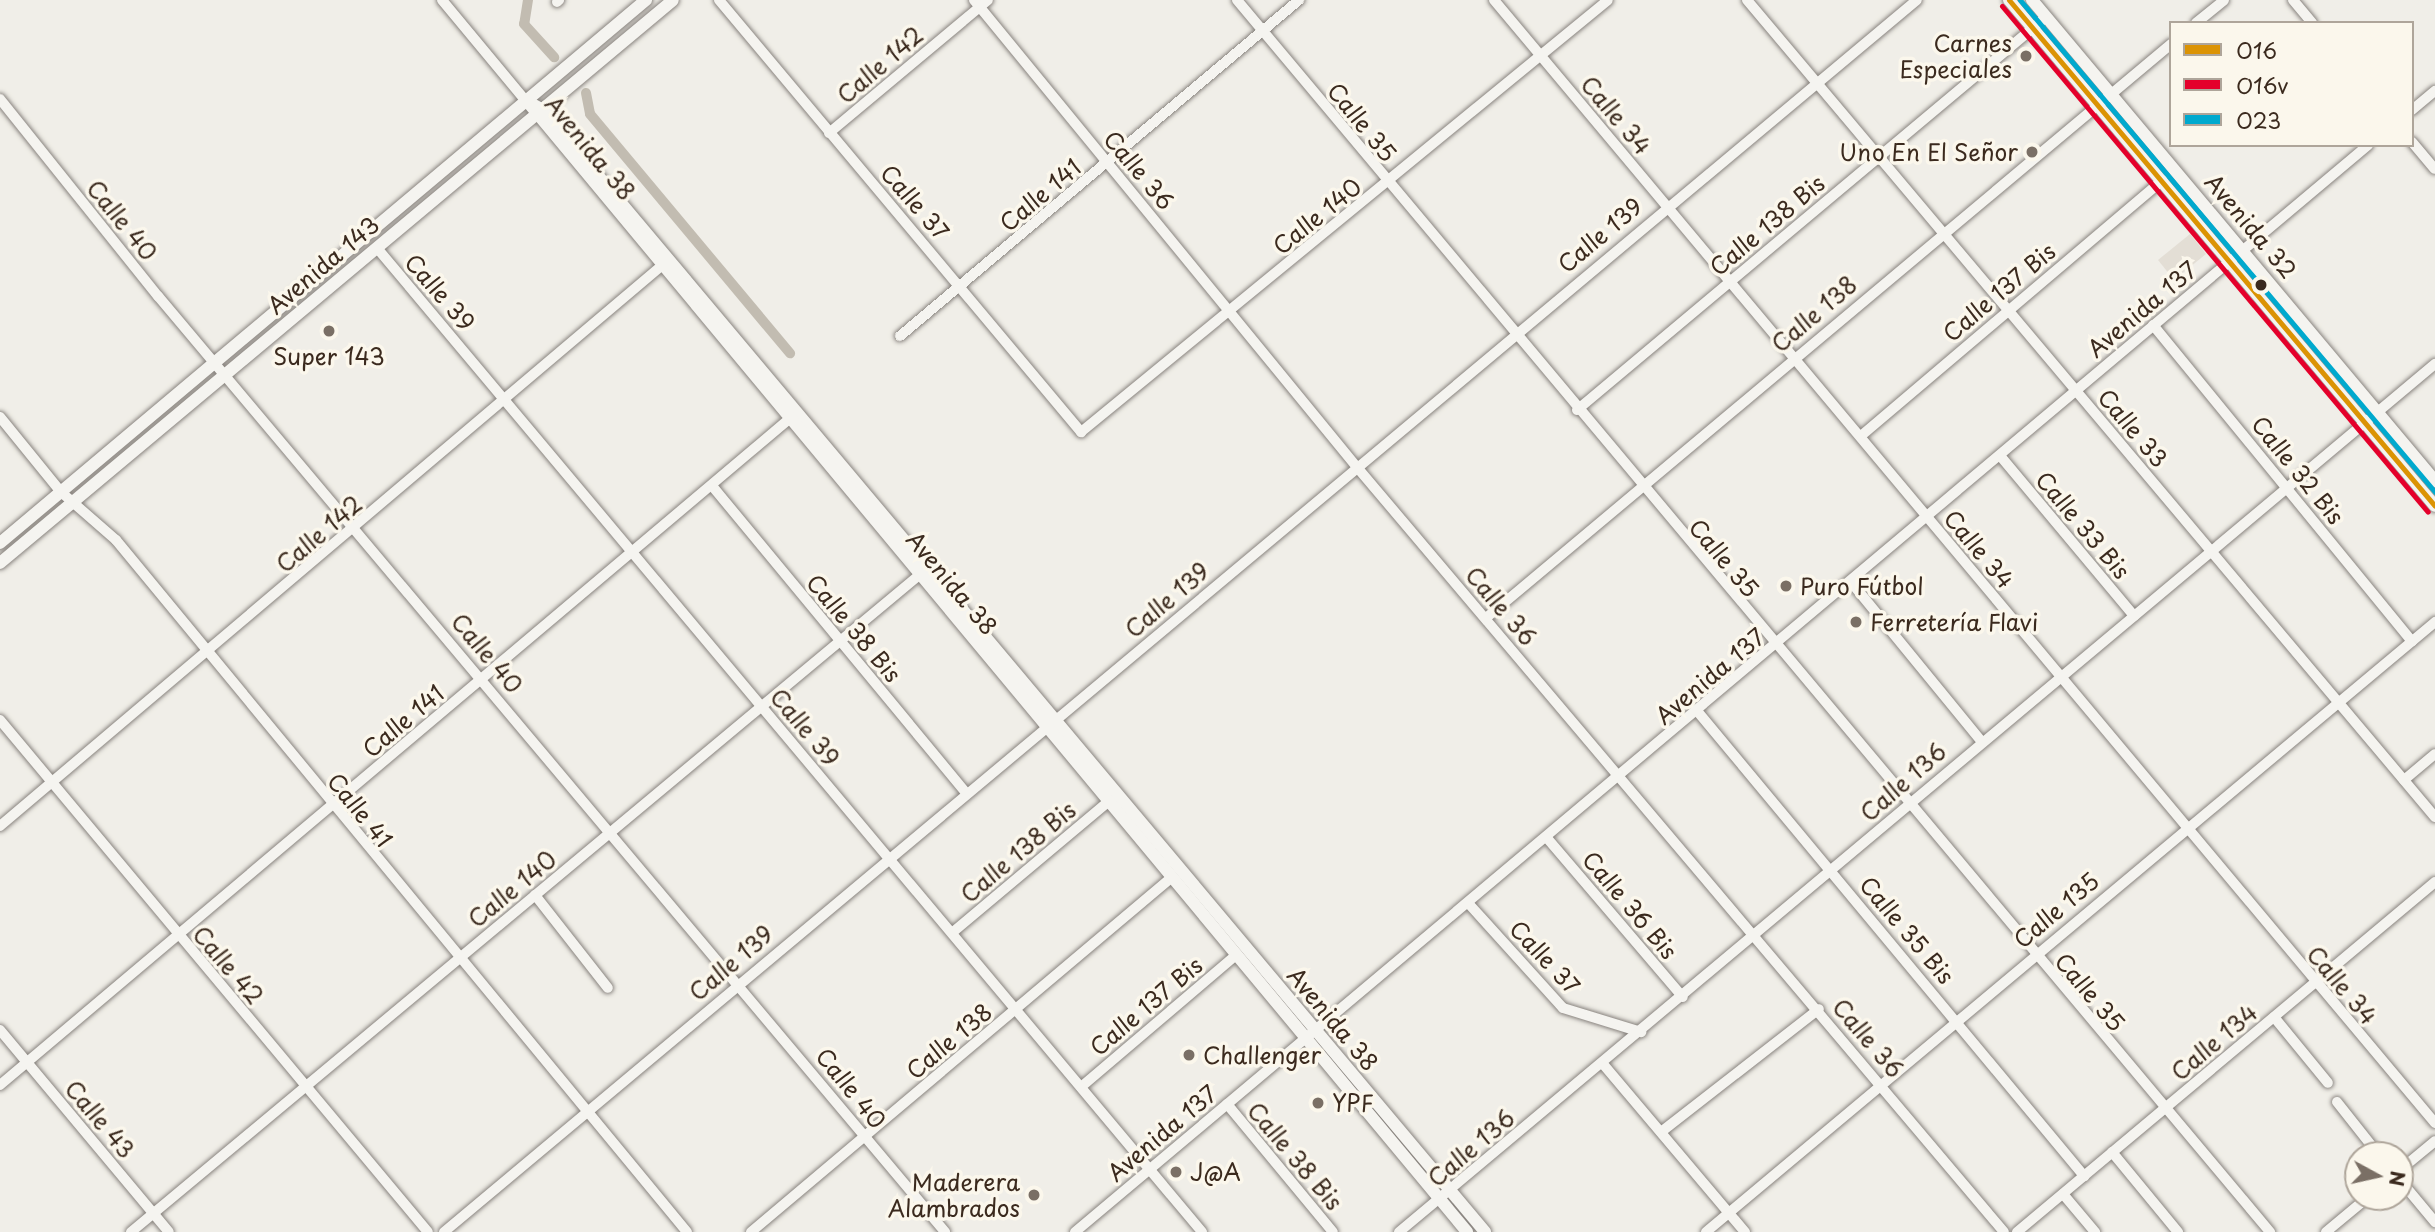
<!DOCTYPE html>
<meta charset="utf-8">
<style>
body{margin:0}
#map{position:relative;width:2435px;height:1232px;overflow:hidden;background:#f0eee8;font-family:"Playpen Sans",sans-serif}
div>[style]{position:absolute}
.green>*{inset:0;background:#e3ded5}
.canal>*{height:10px;margin:-5px;padding:0 5px;transform-origin:5px;border-radius:5px;background:#c2bcb1}
.roads{filter:drop-shadow(0 0 2px #88837e) drop-shadow(0 0 2px #88837e)}
.minor>*{height:10px;margin:-5px;padding:0 5px;transform-origin:5px;border-radius:5px;background:#f5f4f0}
.major>*{height:12px;margin:-6px;padding:0 6px;transform-origin:6px;border-radius:6px;background:#f5f4f0}
.bus-1>*{height:5px;margin:-2.5px;padding:0 2.5px;transform-origin:2.5px;border-radius:2.5px;background:#db9304}
.bus-2>*{height:5px;margin:-2.5px;padding:0 2.5px;transform-origin:2.5px;border-radius:2.5px;background:#e4002b}
.bus-3>*{height:5px;margin:-2.5px;padding:0 2.5px;transform-origin:2.5px;border-radius:2.5px;background:#00a9ce}
.dots>*{width:19px;height:19px;translate:-50% -50%;box-sizing:border-box;border:4px solid #fbf7ec;border-radius:50%}
span{translate:-50% -50%;white-space:nowrap;text-align:center;line-height:1.15;-webkit-text-stroke:7px #fbf7ec;paint-order:stroke}
.poi-label{font-size:23px;color:#3b2a1e}
.right{translate:-100% -50%;text-align:right}
.left{translate:0 -50%;text-align:left}
.street-label{font-size:23px;color:#3b2a1e}
.legend{position:absolute;left:2169px;top:21px;width:245px;height:126px;box-sizing:border-box;background:#fbf7ec;border:2px solid #aea59a;margin:0;padding:9px 12px;list-style:none;font-size:21px;color:#3b2a1e}
.legend li{display:flex;align-items:center;gap:14px;height:35px}
.legend b{width:35px;border:2px solid #aea59a}
.north{position:absolute;left:2344px;top:1141px;width:70px;height:70px;box-sizing:border-box;background:#fbf7ec;border:2px solid #aea59a;border-radius:50%;rotate:98deg;font-size:19px;font-weight:700;line-height:28px;text-align:center;color:#3b2a1e}
.north::after{content:'';display:block;margin:auto;width:24px;height:32px;background:#7a6f65;clip-path:polygon(50% 0,100% 100%,50% 72%,0 100%)}
</style>
<div id="map">
<div class="green">
<i style="clip-path:polygon(2190px 234px,2206px 254px,2174px 280px,2158px 260px)"></i>
<i style="clip-path:polygon(2252px 270px,2364px 405px,2249px 272px)"></i>
</div>
<div class="canal">
<i style="left:528px;top:0;width:24px;rotate:99deg"></i>
<i style="left:524px;top:24px;width:45px;rotate:47.7deg"></i>
<i style="left:586px;top:93px;width:21px;rotate:79deg"></i>
<i style="left:590px;top:114px;width:312px;rotate:50.1deg"></i>
</div>
<div class="roads">
<div class="minor">
<i style="left:442px;top:0;width:130px;rotate:50.3deg"></i>
<i style="left:719px;top:0;width:564px;rotate:50.04deg"></i>
<i style="left:1081px;top:432px;width:681px;rotate:-39.34deg"></i>
<i style="left:974px;top:0;width:603px;rotate:50.66deg"></i>
<i style="left:1356px;top:466px;width:1003px;rotate:49.77deg"></i>
<i style="left:1237px;top:0;width:1608px;rotate:50.02deg"></i>
<i style="left:1494px;top:0;width:1465px;rotate:50.04deg"></i>
<i style="left:1747px;top:0;width:1068px;rotate:49.9deg"></i>
<i style="left:2293px;top:0;width:30px;rotate:50deg"></i>
<i style="left:557px;top:2px;width:3px;rotate:-45deg"></i>
<i style="left:2196px;top:23px;width:36px;rotate:-39deg"></i>
<i style="left:0;top:99px;width:253px;rotate:51.3deg"></i>
<i style="left:158px;top:296px;width:1223px;rotate:49.94deg"></i>
<i style="left:2412px;top:110px;width:30px;rotate:-40deg"></i>
<i style="left:829px;top:133px;width:207px;rotate:-39.9deg"></i>
<i style="left:2412px;top:142px;width:35px;rotate:50deg"></i>
<i style="left:377px;top:248px;width:1284px;rotate:50.02deg"></i>
<i style="left:2153px;top:325px;width:409px;rotate:50.7deg"></i>
<i style="left:900px;top:336px;width:522px;rotate:-40.1deg"></i>
<i style="left:1577px;top:410px;width:612px;rotate:-39.96deg"></i>
<i style="left:0;top:417px;width:97px;rotate:50.9deg"></i>
<i style="left:61px;top:492px;width:73px;rotate:41.1deg"></i>
<i style="left:116px;top:540px;width:897px;rotate:50.47deg"></i>
<i style="left:1862px;top:435px;width:394px;rotate:-40.3deg"></i>
<i style="left:2002px;top:458px;width:206px;rotate:50.1deg"></i>
<i style="left:713px;top:487px;width:396px;rotate:50.4deg"></i>
<i style="left:1851px;top:582px;width:205px;rotate:50.7deg"></i>
<i style="left:1486px;top:618px;width:894px;rotate:-39.96deg"></i>
<i style="left:1698px;top:712px;width:604px;rotate:50.24deg"></i>
<i style="left:0;top:720px;width:667px;rotate:50.11deg"></i>
<i style="left:2404px;top:780px;width:40px;rotate:-40deg"></i>
<i style="left:0;top:826px;width:865px;rotate:-40.26deg"></i>
<i style="left:1547px;top:838px;width:209px;rotate:49.5deg"></i>
<i style="left:535px;top:895px;width:118px;rotate:51.9deg"></i>
<i style="left:1469px;top:904px;width:140px;rotate:47.9deg"></i>
<i style="left:1563px;top:1008px;width:82px;rotate:17.1deg"></i>
<i style="left:953px;top:932px;width:202px;rotate:-40deg"></i>
<i style="left:2274px;top:1017px;width:85px;rotate:50.7deg"></i>
<i style="left:0;top:1030px;width:263px;rotate:50.1deg"></i>
<i style="left:1603px;top:1064px;width:220px;rotate:49.8deg"></i>
<i style="left:0;top:1085px;width:1039px;rotate:-40.16deg"></i>
<i style="left:1081px;top:1087px;width:204px;rotate:-40.4deg"></i>
<i style="left:2337px;top:1102px;width:68px;rotate:51.6deg"></i>
<i style="left:1227px;top:1104px;width:166px;rotate:50.4deg"></i>
<i style="left:1661px;top:1132px;width:200px;rotate:-37.9deg"></i>
<i style="left:2112px;top:1152px;width:104px;rotate:50.5deg"></i>
<i style="left:2400px;top:1170px;width:45px;rotate:-39.6deg"></i>
<i style="left:2400px;top:1180px;width:55px;rotate:50.2deg"></i>
<i style="left:2063px;top:1194px;width:50px;rotate:49.9deg"></i>
<i style="left:131px;top:1232px;width:1025px;rotate:-39.81deg"></i>
<i style="left:444px;top:1232px;width:1920px;rotate:-39.91deg"></i>
<i style="left:751px;top:1232px;width:549px;rotate:-40.13deg"></i>
<i style="left:1075px;top:1232px;width:1689px;rotate:-40.05deg"></i>
<i style="left:1399px;top:1232px;width:1352px;rotate:-39.96deg"></i>
<i style="left:1706px;top:1232px;width:951px;rotate:-39.92deg"></i>
<i style="left:2017px;top:1232px;width:545px;rotate:-39.94deg"></i>
<i style="left:2326px;top:1232px;width:55px;rotate:-39.8deg"></i>
</div>
<div class="major">
<i style="left:2009px;top:0;width:661px;rotate:49.91deg"></i>
<i style="left:2032px;top:0;width:628px;rotate:50.04deg"></i>
<i style="left:525px;top:100px;width:21px;rotate:29deg"></i>
<i style="left:543px;top:110px;width:1465px;rotate:49.98deg"></i>
<i style="left:526px;top:100px;width:1472px;rotate:50.26deg"></i>
<i style="left:0;top:543px;width:844px;rotate:-40.05deg"></i>
<i style="left:0;top:563px;width:877px;rotate:-39.91deg"></i>
</div>
</div>
<div class="bus-1">
<i style="left:2009px;top:0;width:661px;rotate:49.91deg"></i>
</div>
<div class="bus-2">
<i style="left:2002px;top:6px;width:661px;rotate:49.91deg"></i>
</div>
<div class="bus-3">
<i style="left:2020px;top:0;width:644px;rotate:49.85deg"></i>
</div>
<div class="dots">
<i style="left:2026px;top:56px;background:#7a6f65"></i>
<i style="left:2032px;top:152px;background:#7a6f65"></i>
<i style="left:2261px;top:285px;background:#3b2a1e"></i>
<i style="left:329px;top:331px;background:#7a6f65"></i>
<i style="left:1786px;top:586px;background:#7a6f65"></i>
<i style="left:1856px;top:622px;background:#7a6f65"></i>
<i style="left:1189px;top:1055px;background:#7a6f65"></i>
<i style="left:1318px;top:1103px;background:#7a6f65"></i>
<i style="left:1176px;top:1172px;background:#7a6f65"></i>
<i style="left:1034px;top:1195px;background:#7a6f65"></i>
</div>
<div class="poi-label">
<span class="right" style="left:2012px;top:56px">Carnes<br>Especiales</span>
<span class="right" style="left:2018px;top:152px">Uno En El Señor</span>
<span style="left:329px;top:356px">Super 143</span>
<span class="left" style="left:1800px;top:586px">Puro Fútbol</span>
<span class="left" style="left:1870px;top:622px">Ferretería Flavi</span>
<span class="left" style="left:1203px;top:1055px">Challenger</span>
<span class="left" style="left:1332px;top:1103px">YPF</span>
<span class="left" style="left:1190px;top:1172px">J@A</span>
<span class="right" style="left:1020px;top:1195px">Maderera<br>Alambrados</span>
</div>
<div class="street-label">
<span style="left:880px;top:65px;rotate:-40deg">Calle 142</span>
<span style="left:1616px;top:115px;rotate:50deg">Calle 34</span>
<span style="left:1362px;top:122px;rotate:51deg">Calle 35</span>
<span style="left:590px;top:148px;rotate:51deg">Avenida 38</span>
<span style="left:1139px;top:170px;rotate:50deg">Calle 36</span>
<span style="left:1040px;top:195px;rotate:-40deg">Calle 141</span>
<span style="left:915px;top:202px;rotate:49deg">Calle 37</span>
<span style="left:1317px;top:216px;rotate:-39deg">Calle 140</span>
<span style="left:122px;top:220px;rotate:51deg">Calle 40</span>
<span style="left:1767px;top:225px;rotate:-40deg">Calle 138 Bis</span>
<span style="left:2251px;top:226px;rotate:50deg">Avenida 32</span>
<span style="left:1600px;top:235px;rotate:-40deg">Calle 139</span>
<span style="left:323px;top:265px;rotate:-40deg">Avenida 143</span>
<span style="left:440px;top:292px;rotate:49deg">Calle 39</span>
<span style="left:1999px;top:292px;rotate:-40deg">Calle 137 Bis</span>
<span style="left:2142px;top:309px;rotate:-40deg">Avenida 137</span>
<span style="left:1814px;top:314px;rotate:-40deg">Calle 138</span>
<span style="left:2133px;top:428px;rotate:50deg">Calle 33</span>
<span style="left:2298px;top:470px;rotate:51deg">Calle 32 Bis</span>
<span style="left:2083px;top:525px;rotate:50deg">Calle 33 Bis</span>
<span style="left:319px;top:534px;rotate:-40deg">Calle 142</span>
<span style="left:1979px;top:549px;rotate:50deg">Calle 34</span>
<span style="left:1724px;top:558px;rotate:50deg">Calle 35</span>
<span style="left:952px;top:583px;rotate:50deg">Avenida 38</span>
<span style="left:1167px;top:600px;rotate:-40deg">Calle 139</span>
<span style="left:1501px;top:606px;rotate:50deg">Calle 36</span>
<span style="left:854px;top:628px;rotate:50deg">Calle 38 Bis</span>
<span style="left:487px;top:653px;rotate:50deg">Calle 40</span>
<span style="left:1710px;top:676px;rotate:-40deg">Avenida 137</span>
<span style="left:403px;top:721px;rotate:-40deg">Calle 141</span>
<span style="left:805px;top:727px;rotate:50deg">Calle 39</span>
<span style="left:1903px;top:782px;rotate:-41deg">Calle 136</span>
<span style="left:360px;top:810px;rotate:51deg">Calle 41</span>
<span style="left:1018px;top:852px;rotate:-40deg">Calle 138 Bis</span>
<span style="left:512px;top:889px;rotate:-39deg">Calle 140</span>
<span style="left:1630px;top:905px;rotate:50deg">Calle 36 Bis</span>
<span style="left:2056px;top:910px;rotate:-40deg">Calle 135</span>
<span style="left:1907px;top:930px;rotate:50deg">Calle 35 Bis</span>
<span style="left:1545px;top:957px;rotate:47deg">Calle 37</span>
<span style="left:731px;top:963px;rotate:-40deg">Calle 139</span>
<span style="left:228px;top:965px;rotate:50deg">Calle 42</span>
<span style="left:2342px;top:985px;rotate:50deg">Calle 34</span>
<span style="left:2090px;top:992px;rotate:50deg">Calle 35</span>
<span style="left:1146px;top:1006px;rotate:-40deg">Calle 137 Bis</span>
<span style="left:1333px;top:1019px;rotate:50deg">Avenida 38</span>
<span style="left:1868px;top:1038px;rotate:50deg">Calle 36</span>
<span style="left:949px;top:1041px;rotate:-40deg">Calle 138</span>
<span style="left:2214px;top:1042px;rotate:-40deg">Calle 134</span>
<span style="left:851px;top:1088px;rotate:51deg">Calle 40</span>
<span style="left:100px;top:1119px;rotate:50deg">Calle 43</span>
<span style="left:1162px;top:1133px;rotate:-40deg">Avenida 137</span>
<span style="left:1471px;top:1148px;rotate:-40deg">Calle 136</span>
<span style="left:1295px;top:1156px;rotate:50deg">Calle 38 Bis</span>
</div>
<ul class="legend">
<li><b style="height:9px;background:#db9304"></b>O16</li>
<li><b style="height:9px;background:#e4002b"></b>O16v</li>
<li><b style="height:9px;background:#00a9ce"></b>O23</li>
</ul>
<div class="north">N</div>
</div>
